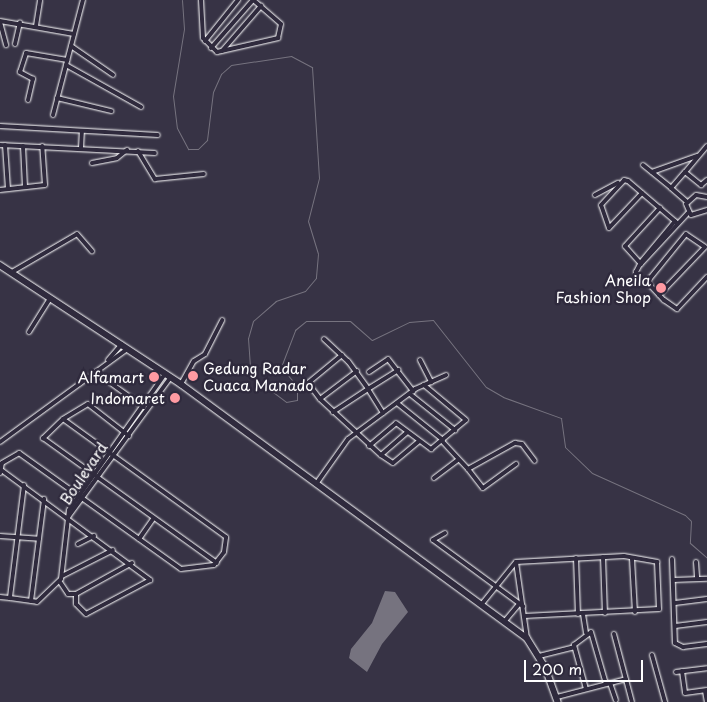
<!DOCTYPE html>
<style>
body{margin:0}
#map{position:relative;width:707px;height:702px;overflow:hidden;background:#373345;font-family:"Playpen Sans",sans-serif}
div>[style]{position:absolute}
.water>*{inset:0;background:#76737f}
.stream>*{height:1px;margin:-0.5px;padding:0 0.5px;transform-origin:0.5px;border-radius:0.5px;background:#76737f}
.roads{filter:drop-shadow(0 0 1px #fff) drop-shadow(0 0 1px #fff)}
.street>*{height:4px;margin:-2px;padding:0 2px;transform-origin:2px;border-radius:2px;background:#2f2a3d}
.secondary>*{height:5.5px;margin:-2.75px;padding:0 2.75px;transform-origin:2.75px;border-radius:2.75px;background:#2f2a3d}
.dots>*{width:14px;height:14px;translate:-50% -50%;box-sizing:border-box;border:2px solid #2f2a3d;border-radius:50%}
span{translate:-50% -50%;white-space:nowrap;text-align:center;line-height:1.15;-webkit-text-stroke:5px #2f2a3d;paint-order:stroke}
.poi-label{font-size:15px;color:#fff}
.right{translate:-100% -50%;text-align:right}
.left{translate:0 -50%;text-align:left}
.street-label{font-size:15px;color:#fff}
.scale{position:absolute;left:524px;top:660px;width:119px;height:22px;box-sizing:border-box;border:2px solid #fff;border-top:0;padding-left:6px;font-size:15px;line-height:18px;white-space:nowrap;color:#fff;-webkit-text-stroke:4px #2f2a3d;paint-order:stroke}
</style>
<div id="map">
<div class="water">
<i style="clip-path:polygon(385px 591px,395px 592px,408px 612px,382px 644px,367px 672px,349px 658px,351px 649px,372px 623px)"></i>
</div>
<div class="stream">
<i style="left:182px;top:0;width:29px;rotate:86deg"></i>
<i style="left:184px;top:29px;width:68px;rotate:99.3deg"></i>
<i style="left:173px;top:96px;width:32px;rotate:83deg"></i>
<i style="left:177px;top:128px;width:24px;rotate:62deg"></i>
<i style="left:188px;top:149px;width:10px"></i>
<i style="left:198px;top:149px;width:13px;rotate:-45deg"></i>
<i style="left:207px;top:140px;width:48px;rotate:-82.9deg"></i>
<i style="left:213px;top:92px;width:20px;rotate:-66deg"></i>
<i style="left:221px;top:74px;width:13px;rotate:-42deg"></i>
<i style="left:231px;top:65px;width:61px;rotate:-8.5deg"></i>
<i style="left:291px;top:56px;width:24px;rotate:28deg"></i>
<i style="left:312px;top:67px;width:111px;rotate:86.4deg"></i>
<i style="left:319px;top:178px;width:44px;rotate:104.3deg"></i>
<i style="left:308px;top:221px;width:34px;rotate:73deg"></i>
<i style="left:318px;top:254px;width:24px;rotate:95deg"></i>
<i style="left:316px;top:278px;width:17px;rotate:130deg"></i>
<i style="left:305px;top:291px;width:31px;rotate:161deg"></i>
<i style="left:276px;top:301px;width:30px;rotate:139deg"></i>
<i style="left:253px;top:321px;width:18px;rotate:106deg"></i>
<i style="left:248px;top:338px;width:26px;rotate:86deg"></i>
<i style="left:250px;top:364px;width:17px;rotate:66deg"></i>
<i style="left:257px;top:380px;width:36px;rotate:37deg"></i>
<i style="left:286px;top:402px;width:11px;rotate:-10deg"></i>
<i style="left:297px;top:400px;width:14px;rotate:-90deg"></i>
<i style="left:297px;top:386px;width:25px;rotate:-130deg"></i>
<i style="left:281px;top:367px;width:40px;rotate:-69deg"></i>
<i style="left:295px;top:330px;width:14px;rotate:-39deg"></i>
<i style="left:306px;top:321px;width:44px"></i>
<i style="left:350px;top:321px;width:29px;rotate:41deg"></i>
<i style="left:372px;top:340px;width:41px;rotate:-25.9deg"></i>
<i style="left:409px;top:322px;width:24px;rotate:-5deg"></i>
<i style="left:433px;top:320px;width:85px;rotate:51.7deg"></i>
<i style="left:486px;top:387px;width:20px;rotate:30deg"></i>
<i style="left:503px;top:397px;width:62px;rotate:19.9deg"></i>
<i style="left:561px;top:418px;width:29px;rotate:82deg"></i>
<i style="left:565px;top:447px;width:37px;rotate:44deg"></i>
<i style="left:592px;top:473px;width:102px;rotate:24.3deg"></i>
<i style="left:685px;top:515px;width:8px;rotate:45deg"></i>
<i style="left:691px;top:521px;width:22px;rotate:93deg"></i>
<i style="left:690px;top:543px;width:23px;rotate:41deg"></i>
</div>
<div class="roads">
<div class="street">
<i style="left:201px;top:0;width:38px;rotate:87deg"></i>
<i style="left:203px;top:38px;width:20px;rotate:45deg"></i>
<i style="left:217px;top:52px;width:63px;rotate:-12.9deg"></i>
<i style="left:278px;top:38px;width:14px;rotate:-78deg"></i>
<i style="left:281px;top:24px;width:37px;rotate:-139deg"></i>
<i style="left:0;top:21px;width:75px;rotate:10deg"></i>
<i style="left:0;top:22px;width:24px;rotate:75deg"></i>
<i style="left:36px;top:26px;width:26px;rotate:-81deg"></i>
<i style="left:205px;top:41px;width:53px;rotate:-51.2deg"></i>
<i style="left:15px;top:44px;width:22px;rotate:-77deg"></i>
<i style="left:71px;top:46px;width:51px;rotate:34.6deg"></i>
<i style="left:211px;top:48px;width:64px;rotate:-48.8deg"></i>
<i style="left:222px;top:51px;width:60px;rotate:-49.1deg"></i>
<i style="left:66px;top:65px;width:86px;rotate:29.2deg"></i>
<i style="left:57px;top:98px;width:56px;rotate:13.5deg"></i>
<i style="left:28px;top:100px;width:22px;rotate:-77deg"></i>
<i style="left:33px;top:79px;width:15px;rotate:-152deg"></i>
<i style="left:20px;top:72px;width:20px;rotate:-72deg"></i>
<i style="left:26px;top:53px;width:42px;rotate:9.7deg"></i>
<i style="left:53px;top:115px;width:119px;rotate:-75.4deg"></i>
<i style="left:0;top:126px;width:158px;rotate:3.3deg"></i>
<i style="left:0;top:145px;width:155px;rotate:3deg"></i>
<i style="left:5px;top:145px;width:44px;rotate:86.1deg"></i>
<i style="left:23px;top:146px;width:41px;rotate:87.2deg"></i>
<i style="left:707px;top:146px;width:34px;rotate:130deg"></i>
<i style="left:685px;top:172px;width:21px;rotate:39deg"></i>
<i style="left:701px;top:185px;width:8px;rotate:-40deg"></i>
<i style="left:81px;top:148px;width:17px;rotate:-87deg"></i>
<i style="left:138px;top:151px;width:33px;rotate:59deg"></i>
<i style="left:155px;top:179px;width:49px;rotate:-5.8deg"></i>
<i style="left:92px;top:163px;width:25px;rotate:-11deg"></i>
<i style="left:117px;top:158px;width:13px;rotate:-39deg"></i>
<i style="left:643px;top:165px;width:36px;rotate:39deg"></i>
<i style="left:671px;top:188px;width:21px;rotate:-49deg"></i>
<i style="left:652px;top:172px;width:48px;rotate:-19.6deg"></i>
<i style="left:671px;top:188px;width:21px;rotate:41deg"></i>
<i style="left:0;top:190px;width:45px;rotate:-6.3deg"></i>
<i style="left:45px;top:185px;width:39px;rotate:-94deg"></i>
<i style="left:642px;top:193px;width:48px;rotate:133.3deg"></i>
<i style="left:609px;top:228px;width:24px;rotate:-109deg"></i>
<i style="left:601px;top:205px;width:34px;rotate:-47deg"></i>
<i style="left:624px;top:180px;width:4px;rotate:14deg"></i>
<i style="left:628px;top:181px;width:65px;rotate:40.6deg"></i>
<i style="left:595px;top:195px;width:26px;rotate:-28deg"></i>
<i style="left:707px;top:197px;width:11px;rotate:-170deg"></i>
<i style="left:696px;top:195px;width:13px;rotate:138deg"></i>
<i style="left:686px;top:204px;width:12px;rotate:66deg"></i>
<i style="left:691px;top:215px;width:17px;rotate:-17deg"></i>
<i style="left:641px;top:264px;width:24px;rotate:-132deg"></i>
<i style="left:625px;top:246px;width:52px;rotate:-47.4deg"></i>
<i style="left:640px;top:265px;width:71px;rotate:-47.3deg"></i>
<i style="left:12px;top:272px;width:75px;rotate:-30.3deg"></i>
<i style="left:77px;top:234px;width:23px;rotate:49deg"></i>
<i style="left:639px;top:278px;width:7px;rotate:-117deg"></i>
<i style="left:636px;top:272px;width:11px;rotate:-63deg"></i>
<i style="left:641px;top:262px;width:53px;rotate:-50.3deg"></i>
<i style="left:659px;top:295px;width:66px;rotate:-46.2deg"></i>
<i style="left:705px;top:247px;width:23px;rotate:-146deg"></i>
<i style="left:686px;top:234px;width:62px;rotate:129.1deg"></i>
<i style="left:647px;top:282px;width:25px;rotate:47deg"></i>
<i style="left:664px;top:300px;width:16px;rotate:35deg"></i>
<i style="left:677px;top:309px;width:44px;rotate:-46.8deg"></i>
<i style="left:29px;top:332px;width:40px;rotate:-58deg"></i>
<i style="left:324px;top:339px;width:33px;rotate:43deg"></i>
<i style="left:348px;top:361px;width:34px;rotate:54deg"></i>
<i style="left:368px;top:389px;width:42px;rotate:146.7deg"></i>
<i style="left:108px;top:360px;width:21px;rotate:-49deg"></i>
<i style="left:420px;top:360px;width:25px;rotate:63deg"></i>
<i style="left:357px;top:371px;width:46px;rotate:142.9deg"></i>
<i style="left:320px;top:399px;width:83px;rotate:42.6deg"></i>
<i style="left:381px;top:455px;width:35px;rotate:-41deg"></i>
<i style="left:369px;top:372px;width:23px;rotate:-34deg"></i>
<i style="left:388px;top:359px;width:41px;rotate:52deg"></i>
<i style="left:105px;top:379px;width:48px;rotate:35.7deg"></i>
<i style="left:181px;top:384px;width:26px;rotate:-61deg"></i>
<i style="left:194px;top:361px;width:13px;rotate:-32deg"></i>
<i style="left:205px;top:354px;width:38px;rotate:-63deg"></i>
<i style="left:410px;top:394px;width:58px;rotate:38.7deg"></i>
<i style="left:320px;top:399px;width:20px;rotate:-127deg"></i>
<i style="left:308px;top:383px;width:44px;rotate:-39.5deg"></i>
<i style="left:397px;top:403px;width:59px;rotate:38.8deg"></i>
<i style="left:383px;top:413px;width:28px;rotate:-122deg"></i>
<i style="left:368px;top:389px;width:36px;rotate:-32deg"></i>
<i style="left:63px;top:419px;width:28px;rotate:136deg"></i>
<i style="left:43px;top:438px;width:214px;rotate:35.7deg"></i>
<i style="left:442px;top:441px;width:38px;rotate:47deg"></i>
<i style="left:468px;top:469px;width:54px;rotate:-29deg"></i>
<i style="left:515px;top:443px;width:7px;rotate:8deg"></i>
<i style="left:522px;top:444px;width:21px;rotate:53deg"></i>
<i style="left:0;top:442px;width:157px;rotate:-36.2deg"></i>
<i style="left:369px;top:446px;width:35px;rotate:-40deg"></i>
<i style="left:396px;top:423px;width:44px;rotate:36.6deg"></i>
<i style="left:431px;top:449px;width:45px;rotate:-39.6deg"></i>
<i style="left:466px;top:420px;width:55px;rotate:-140.2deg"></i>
<i style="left:381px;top:455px;width:14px;rotate:34deg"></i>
<i style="left:393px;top:463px;width:34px;rotate:-40deg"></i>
<i style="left:0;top:469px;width:187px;rotate:36.5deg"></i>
<i style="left:150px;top:580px;width:72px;rotate:152deg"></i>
<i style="left:86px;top:614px;width:14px;rotate:-135deg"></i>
<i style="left:76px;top:604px;width:10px;rotate:-90deg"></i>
<i style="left:468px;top:469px;width:24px;rotate:52deg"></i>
<i style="left:483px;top:488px;width:41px;rotate:-36deg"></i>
<i style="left:0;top:473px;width:10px;rotate:-79deg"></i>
<i style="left:2px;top:463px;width:20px;rotate:-30deg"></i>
<i style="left:19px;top:453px;width:199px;rotate:35.6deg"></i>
<i style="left:181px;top:569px;width:33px;rotate:-7deg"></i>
<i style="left:214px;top:565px;width:16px;rotate:-52deg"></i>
<i style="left:224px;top:552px;width:15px;rotate:-82deg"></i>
<i style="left:226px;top:537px;width:201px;rotate:-144.1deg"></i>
<i style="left:63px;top:419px;width:29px;rotate:-31deg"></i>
<i style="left:88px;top:404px;width:52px;rotate:38deg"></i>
<i style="left:434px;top:478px;width:30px;rotate:-37deg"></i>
<i style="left:316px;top:484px;width:55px;rotate:-54.6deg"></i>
<i style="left:348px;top:439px;width:84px;rotate:-36.7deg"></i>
<i style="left:415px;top:389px;width:34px;rotate:-24deg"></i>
<i style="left:24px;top:485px;width:114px;rotate:97.1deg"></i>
<i style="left:10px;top:598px;width:27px;rotate:8deg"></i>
<i style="left:37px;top:602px;width:33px;rotate:-44deg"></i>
<i style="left:61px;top:579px;width:69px;rotate:-83.4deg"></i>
<i style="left:69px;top:510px;width:166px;rotate:-54.8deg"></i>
<i style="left:68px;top:517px;width:172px;rotate:-53.7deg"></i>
<i style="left:445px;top:533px;width:14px;rotate:150deg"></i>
<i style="left:433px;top:540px;width:112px;rotate:36.3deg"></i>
<i style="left:0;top:536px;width:39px;rotate:4deg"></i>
<i style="left:139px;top:539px;width:24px;rotate:-55deg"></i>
<i style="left:78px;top:544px;width:18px;rotate:-27deg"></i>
<i style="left:603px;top:557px;width:56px;rotate:88deg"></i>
<i style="left:576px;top:558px;width:56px;rotate:88deg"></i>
<i style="left:632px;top:559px;width:53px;rotate:86.8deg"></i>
<i style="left:672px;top:559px;width:84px;rotate:88deg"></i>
<i style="left:675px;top:643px;width:9px;rotate:27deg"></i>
<i style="left:683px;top:647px;width:24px;rotate:-7deg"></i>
<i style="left:516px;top:562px;width:77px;rotate:81.8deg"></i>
<i style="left:696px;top:562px;width:16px;rotate:86deg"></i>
<i style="left:62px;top:576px;width:57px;rotate:-27deg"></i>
<i style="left:673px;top:580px;width:34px;rotate:-2deg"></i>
<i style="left:60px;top:582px;width:14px;rotate:56deg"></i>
<i style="left:68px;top:594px;width:8px"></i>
<i style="left:76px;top:594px;width:64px;rotate:-29deg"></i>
<i style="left:0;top:597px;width:10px;rotate:6deg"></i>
<i style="left:31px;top:601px;width:103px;rotate:-82.7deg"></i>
<i style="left:675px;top:603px;width:32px;rotate:-7deg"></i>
<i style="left:481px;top:605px;width:55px;rotate:-50.9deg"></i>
<i style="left:516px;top:562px;width:108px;rotate:-3.2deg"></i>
<i style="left:624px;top:556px;width:34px;rotate:10deg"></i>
<i style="left:657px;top:562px;width:47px;rotate:87.6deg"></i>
<i style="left:659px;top:609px;width:135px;rotate:177deg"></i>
<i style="left:583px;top:614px;width:19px;rotate:81deg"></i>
<i style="left:504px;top:622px;width:23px;rotate:-50deg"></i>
<i style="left:675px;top:626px;width:32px;rotate:-7deg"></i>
<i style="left:614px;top:634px;width:70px;rotate:75.2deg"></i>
<i style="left:652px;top:655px;width:49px;rotate:74.5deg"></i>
<i style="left:539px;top:656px;width:36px;rotate:-14deg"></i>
<i style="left:682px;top:671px;width:22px;rotate:82deg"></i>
<i style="left:685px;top:693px;width:22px;rotate:-8deg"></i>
<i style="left:676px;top:672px;width:31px;rotate:-7deg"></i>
<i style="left:610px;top:683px;width:18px;rotate:71deg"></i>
<i style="left:586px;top:689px;width:46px;rotate:-105.3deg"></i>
<i style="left:574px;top:645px;width:21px;rotate:-37deg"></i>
<i style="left:591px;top:632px;width:54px;rotate:73.9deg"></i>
<i style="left:705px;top:691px;width:11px;rotate:80deg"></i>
<i style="left:557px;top:697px;width:71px;rotate:-14.6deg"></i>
</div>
<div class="secondary">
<i style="left:0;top:265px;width:217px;rotate:33.3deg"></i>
<i style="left:181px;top:384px;width:429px;rotate:36.3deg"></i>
<i style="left:527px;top:638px;width:36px;rotate:58deg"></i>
<i style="left:546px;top:669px;width:35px;rotate:70deg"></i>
</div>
</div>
<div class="dots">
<i style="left:661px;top:288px;background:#ff9aa2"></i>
<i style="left:193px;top:376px;background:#ff9aa2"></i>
<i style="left:154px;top:377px;background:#ff9aa2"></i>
<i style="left:175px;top:398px;background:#ff9aa2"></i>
</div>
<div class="poi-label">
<span class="right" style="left:651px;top:288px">Aneila<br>Fashion Shop</span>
<span class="left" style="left:203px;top:376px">Gedung Radar<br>Cuaca Manado</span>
<span class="right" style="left:144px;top:377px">Alfamart</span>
<span class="right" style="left:165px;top:398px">Indomaret</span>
</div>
<div class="street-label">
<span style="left:83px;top:473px;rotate:-56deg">Boulevard</span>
</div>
<div class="scale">200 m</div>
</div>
